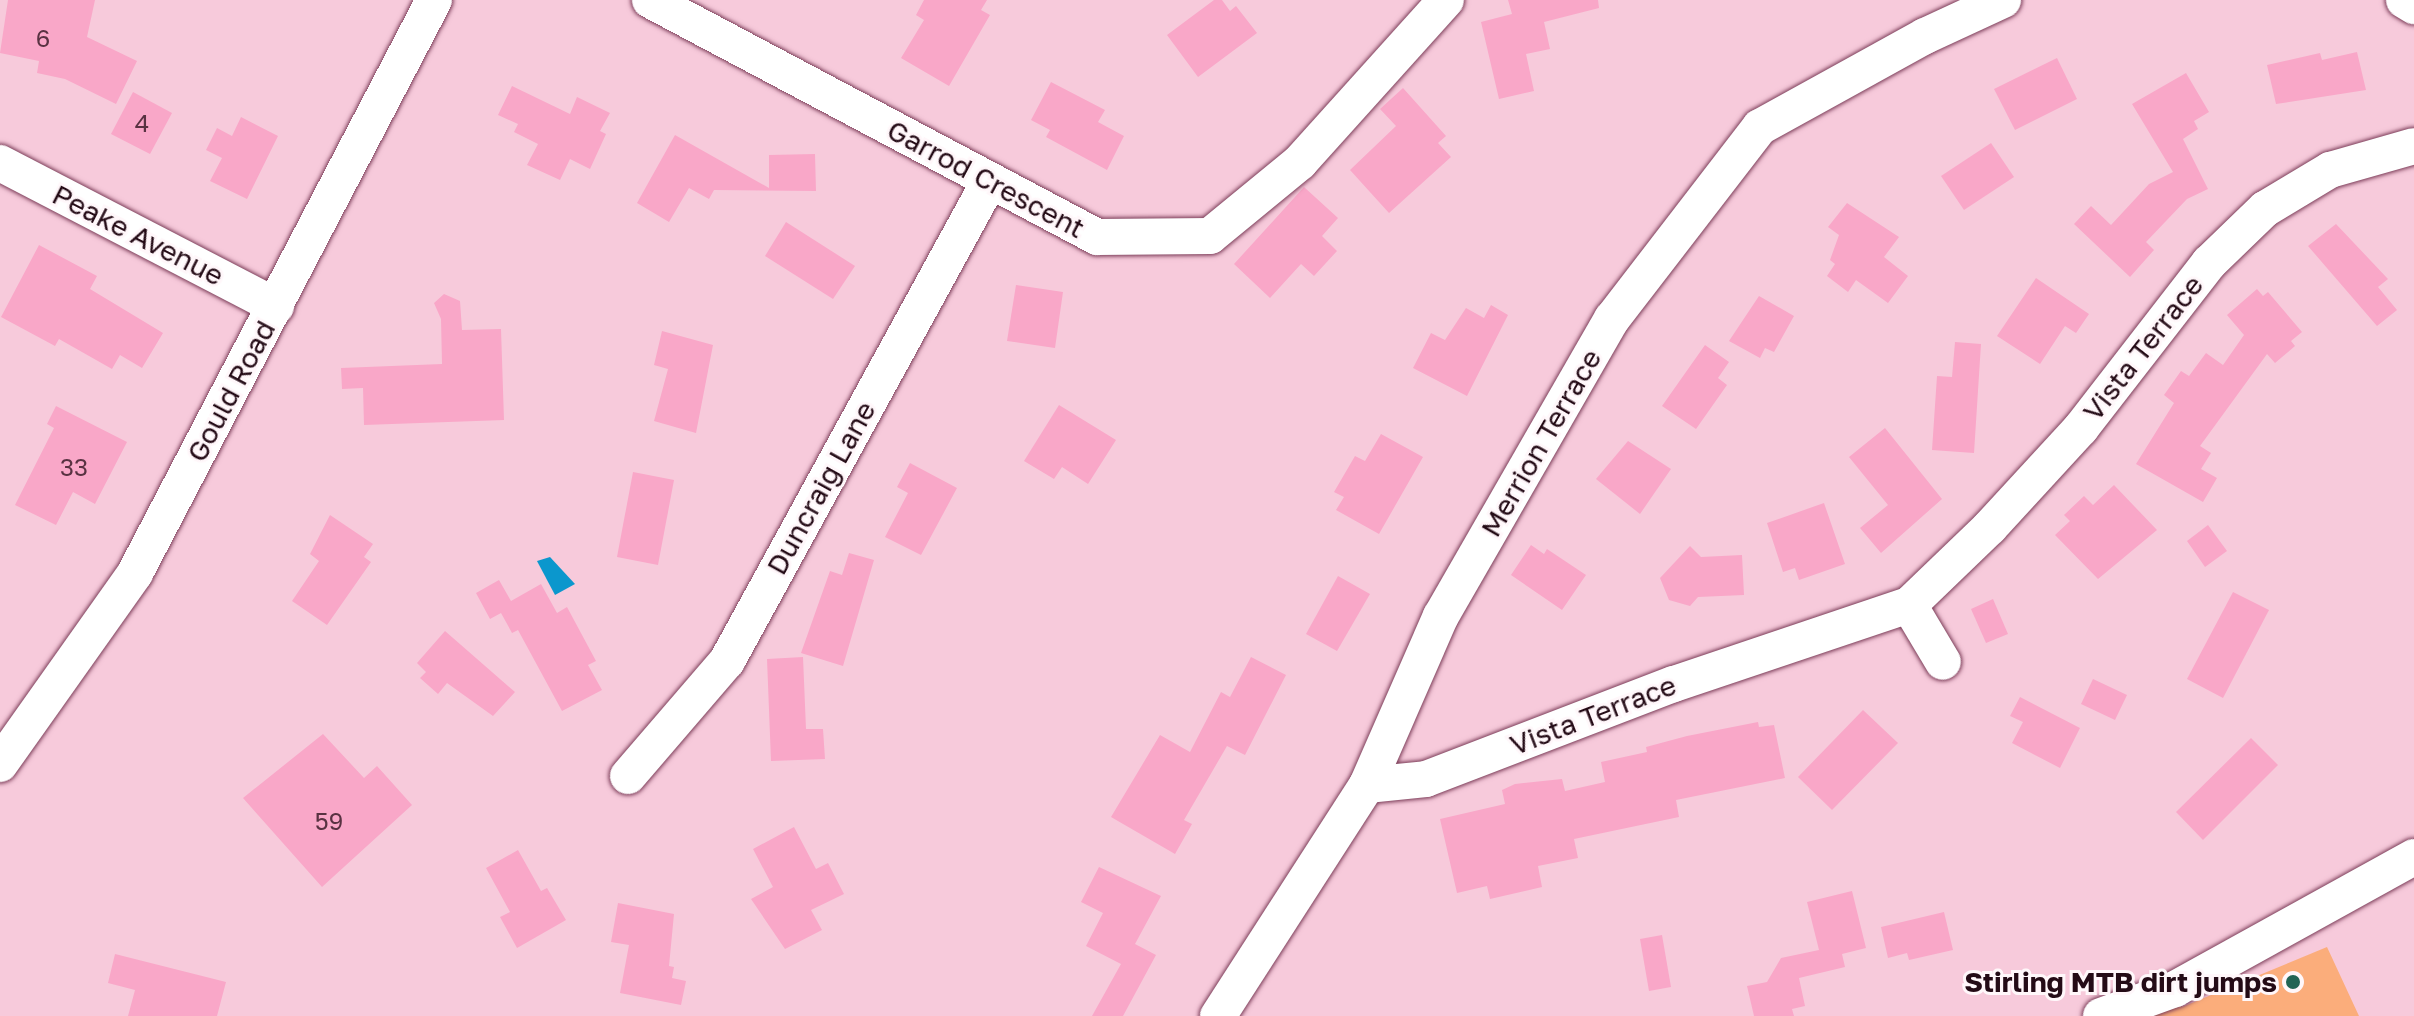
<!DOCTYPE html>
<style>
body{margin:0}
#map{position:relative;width:2414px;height:1016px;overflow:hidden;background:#f7cadb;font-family:"Golos Text",sans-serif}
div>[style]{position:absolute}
.green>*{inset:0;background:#fbad7b}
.water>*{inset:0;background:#0b97cd}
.building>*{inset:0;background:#f9a7c8}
.roads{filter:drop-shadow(0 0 2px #7c3d59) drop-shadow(0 0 2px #7c3d59)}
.minor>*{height:36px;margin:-18px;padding:0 18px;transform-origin:18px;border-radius:18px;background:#fff}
.dots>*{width:22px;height:22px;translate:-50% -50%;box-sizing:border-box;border:4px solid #fff7fa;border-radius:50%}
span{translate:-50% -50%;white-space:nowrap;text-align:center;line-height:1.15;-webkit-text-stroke:6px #fff7fa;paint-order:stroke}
.number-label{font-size:24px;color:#593242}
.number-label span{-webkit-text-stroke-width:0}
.street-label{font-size:28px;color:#240b16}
.poi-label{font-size:28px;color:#240b16;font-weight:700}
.right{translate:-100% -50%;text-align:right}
</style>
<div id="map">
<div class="green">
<i style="clip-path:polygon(2327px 947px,2359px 1016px,2101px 1016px,2175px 989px,2182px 1007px)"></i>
</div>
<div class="water">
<i style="clip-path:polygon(550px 557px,575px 584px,555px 595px,537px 561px)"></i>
</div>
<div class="building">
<i style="clip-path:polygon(8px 0,95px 0,87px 37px,137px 61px,116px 104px,65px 79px,37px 73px,39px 61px,0 53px)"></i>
<i style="clip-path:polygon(924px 0,987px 0,981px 10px,990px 15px,949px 86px,901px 58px,924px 20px,916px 15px)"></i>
<i style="clip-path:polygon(1214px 0,1222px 0,1230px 11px,1236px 6px,1257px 33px,1198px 77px,1167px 35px)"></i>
<i style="clip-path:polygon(1508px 0,1598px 0,1599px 8px,1544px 22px,1550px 49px,1526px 54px,1534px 91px,1499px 99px,1481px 22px,1512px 14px)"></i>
<i style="clip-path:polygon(2357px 52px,2366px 90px,2276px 104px,2267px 65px,2320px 53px,2322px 60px)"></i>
<i style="clip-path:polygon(2057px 58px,2077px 99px,2015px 130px,1994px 89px)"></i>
<i style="clip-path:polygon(2186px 73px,2209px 112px,2194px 121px,2198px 129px,2183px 139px,2208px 189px,2187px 199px,2146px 242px,2154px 250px,2130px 277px,2074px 224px,2091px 206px,2111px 225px,2149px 184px,2173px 172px,2132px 104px)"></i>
<i style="clip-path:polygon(1051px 82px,1105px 110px,1098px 122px,1124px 136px,1107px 170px,1046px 137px,1050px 130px,1031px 120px)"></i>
<i style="clip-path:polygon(512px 86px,570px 114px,577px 97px,610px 113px,600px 131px,606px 134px,590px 169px,570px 159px,560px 180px,527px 165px,538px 144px,514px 132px,518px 124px,498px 115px)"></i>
<i style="clip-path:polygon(1403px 88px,1446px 136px,1438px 143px,1451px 157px,1389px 213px,1350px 170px,1396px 126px,1380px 109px)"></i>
<i style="clip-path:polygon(133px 92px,172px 113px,150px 154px,111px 134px)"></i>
<i style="clip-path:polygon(241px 117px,278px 136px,247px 199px,210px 181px,222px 158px,206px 150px,217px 128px,232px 136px)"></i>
<i style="clip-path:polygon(675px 135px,769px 188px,769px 155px,815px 154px,816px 191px,714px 190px,709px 199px,689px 188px,669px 222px,637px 203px)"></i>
<i style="clip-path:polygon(1991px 143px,2014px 177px,1964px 210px,1941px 176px)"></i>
<i style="clip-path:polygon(1304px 187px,1338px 218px,1322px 236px,1337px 251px,1314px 276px,1301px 264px,1270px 298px,1234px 264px)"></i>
<i style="clip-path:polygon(1847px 203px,1899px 237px,1884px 257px,1908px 276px,1888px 303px,1856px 280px,1848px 292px,1827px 276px,1835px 264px,1830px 260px,1839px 235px,1828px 227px)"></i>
<i style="clip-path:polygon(786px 222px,855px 266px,833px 299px,765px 256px)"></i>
<i style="clip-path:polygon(2336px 224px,2388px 279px,2378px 287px,2397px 310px,2377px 326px,2308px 246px)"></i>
<i style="clip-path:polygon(39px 245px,97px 276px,90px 289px,163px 333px,142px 368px,120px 355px,112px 369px,59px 339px,55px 346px,1px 317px)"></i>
<i style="clip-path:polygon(2036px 278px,2089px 314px,2076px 333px,2065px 326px,2040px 364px,1997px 336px)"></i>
<i style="clip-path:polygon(1016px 285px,1063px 292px,1055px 348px,1007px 341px)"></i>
<i style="clip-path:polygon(2257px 289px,2263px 296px,2268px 292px,2302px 332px,2291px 341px,2295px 346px,2275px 363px,2267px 354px,2200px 446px,2211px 453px,2201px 469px,2217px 478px,2203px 502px,2136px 464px,2174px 403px,2164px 395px,2181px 371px,2189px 376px,2206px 353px,2223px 365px,2244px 335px,2227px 315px)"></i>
<i style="clip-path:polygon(444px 294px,460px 301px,462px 330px,501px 329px,504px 420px,364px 425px,363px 388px,342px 389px,341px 368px,442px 364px,441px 319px,434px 303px)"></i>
<i style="clip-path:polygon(1759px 296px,1794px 316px,1774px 352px,1765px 348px,1760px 358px,1729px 341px)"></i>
<i style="clip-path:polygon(1491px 305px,1508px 315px,1467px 396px,1413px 368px,1431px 333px,1445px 340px,1466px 308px,1484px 318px)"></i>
<i style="clip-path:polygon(662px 331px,713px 345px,696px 433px,654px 421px,668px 369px,654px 365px)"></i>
<i style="clip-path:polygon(1955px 342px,1981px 344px,1974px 453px,1932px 450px,1937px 376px,1952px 377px)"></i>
<i style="clip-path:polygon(1705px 345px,1729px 362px,1718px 378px,1727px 385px,1696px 429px,1662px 406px)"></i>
<i style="clip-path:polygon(1059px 405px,1116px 440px,1088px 484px,1062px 467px,1054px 479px,1024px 461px)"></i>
<i style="clip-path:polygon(56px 406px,127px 442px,95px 504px,73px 492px,56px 525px,15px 505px,54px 428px,47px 424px)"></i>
<i style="clip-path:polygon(1885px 428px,1942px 499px,1881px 553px,1860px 528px,1888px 505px,1849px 457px)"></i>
<i style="clip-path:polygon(1381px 434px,1423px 457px,1379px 534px,1336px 510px,1344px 497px,1334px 492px,1355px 456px,1365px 461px)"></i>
<i style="clip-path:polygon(1628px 441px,1671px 469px,1640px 514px,1596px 479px)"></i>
<i style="clip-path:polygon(910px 463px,957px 488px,921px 555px,885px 537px,908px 493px,897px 487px)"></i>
<i style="clip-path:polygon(633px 472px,674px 480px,658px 565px,617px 557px)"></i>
<i style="clip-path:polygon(2114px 485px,2157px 530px,2098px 579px,2055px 535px,2070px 521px,2064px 515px,2084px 496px,2093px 505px)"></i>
<i style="clip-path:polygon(1824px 503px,1845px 564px,1799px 580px,1795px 568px,1783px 572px,1767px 523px)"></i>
<i style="clip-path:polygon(330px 515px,373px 544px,364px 557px,371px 562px,327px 625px,292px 601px,319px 561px,310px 554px)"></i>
<i style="clip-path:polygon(2208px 525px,2227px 551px,2205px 567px,2187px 541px)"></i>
<i style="clip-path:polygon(1531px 545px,1544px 554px,1547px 549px,1586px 575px,1562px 610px,1511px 575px)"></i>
<i style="clip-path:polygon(1690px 546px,1701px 557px,1742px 555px,1744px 595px,1698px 597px,1690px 606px,1669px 600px,1660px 578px)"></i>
<i style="clip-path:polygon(849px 553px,874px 560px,843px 666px,801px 653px,830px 571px,842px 575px)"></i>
<i style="clip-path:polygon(1338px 576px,1370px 594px,1337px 651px,1306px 634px)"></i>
<i style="clip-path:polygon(499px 580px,511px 601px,541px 584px,557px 613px,567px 607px,596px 661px,588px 665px,602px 690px,562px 711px,518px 630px,512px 633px,501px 613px,490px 619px,476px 593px)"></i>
<i style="clip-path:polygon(2233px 592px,2269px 610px,2223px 698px,2187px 679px)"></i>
<i style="clip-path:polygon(1993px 599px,2008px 634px,1986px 643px,1971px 609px)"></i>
<i style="clip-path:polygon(445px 631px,515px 692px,493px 716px,447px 683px,438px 694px,420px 678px,426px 672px,417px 663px)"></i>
<i style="clip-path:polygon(803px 657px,806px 729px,823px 729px,825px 759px,771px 761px,767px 659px)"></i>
<i style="clip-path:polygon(1251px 657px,1286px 675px,1245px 755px,1227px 746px,1184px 820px,1192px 824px,1175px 854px,1111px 817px,1160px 735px,1190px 752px,1221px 692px,1230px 697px)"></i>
<i style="clip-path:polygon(2093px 679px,2127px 695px,2115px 720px,2081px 704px)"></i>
<i style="clip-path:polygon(2020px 697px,2080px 728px,2060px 768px,2012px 743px,2023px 722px,2010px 716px)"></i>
<i style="clip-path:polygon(1863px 710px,1898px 743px,1832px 810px,1798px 777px)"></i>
<i style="clip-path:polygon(1758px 722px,1759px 727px,1774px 725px,1785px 778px,1676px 800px,1679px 817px,1574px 839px,1578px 858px,1538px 866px,1542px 887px,1490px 899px,1487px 886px,1457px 893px,1440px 819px,1505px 804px,1502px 790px,1515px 784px,1562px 779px,1565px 791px,1605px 782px,1601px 762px,1647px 752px,1646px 747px,1687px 736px)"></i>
<i style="clip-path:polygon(323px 734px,364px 778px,377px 766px,412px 805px,322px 887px,243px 798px)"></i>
<i style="clip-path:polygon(2251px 738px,2278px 765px,2203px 840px,2176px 812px)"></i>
<i style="clip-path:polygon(794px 827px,816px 869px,828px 863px,844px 894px,811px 910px,822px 930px,785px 949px,751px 899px,773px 887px,753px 849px)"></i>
<i style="clip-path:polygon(518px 850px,541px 891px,547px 888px,566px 920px,517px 948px,500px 917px,510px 912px,486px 868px)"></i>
<i style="clip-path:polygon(1099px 867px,1161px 896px,1135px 944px,1156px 955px,1123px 1016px,1092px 1016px,1121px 964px,1086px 946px,1103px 913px,1081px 902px)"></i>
<i style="clip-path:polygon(1852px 891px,1866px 948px,1842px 954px,1845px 967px,1799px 978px,1805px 1006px,1792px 1009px,1794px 1016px,1754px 1016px,1747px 986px,1767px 982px,1781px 958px,1819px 950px,1807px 902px)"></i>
<i style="clip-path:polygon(618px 903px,674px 914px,669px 966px,674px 967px,672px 978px,686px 981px,681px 1005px,620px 993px,629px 945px,611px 942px)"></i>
<i style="clip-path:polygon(1944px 912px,1953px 950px,1909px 960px,1907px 953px,1888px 958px,1881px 927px)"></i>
<i style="clip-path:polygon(1662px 935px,1671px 987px,1649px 991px,1640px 939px)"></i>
<i style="clip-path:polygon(115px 954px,226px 982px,217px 1016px,128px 1016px,135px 990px,108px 983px)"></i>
</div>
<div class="roads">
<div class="minor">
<i style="left:650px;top:0;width:506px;rotate:27.93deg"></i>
<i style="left:1097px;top:237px;width:113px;rotate:-0.5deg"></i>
<i style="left:1210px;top:236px;width:117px;rotate:-39.4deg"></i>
<i style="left:1300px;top:162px;width:218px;rotate:-48deg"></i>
<i style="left:2404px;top:0;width:12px;rotate:31deg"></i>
<i style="left:0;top:163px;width:311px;rotate:27.4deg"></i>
<i style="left:1909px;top:605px;width:66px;rotate:59.2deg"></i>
<i style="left:0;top:764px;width:234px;rotate:-54.7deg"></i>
<i style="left:135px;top:573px;width:646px;rotate:-62.44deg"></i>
<i style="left:628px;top:776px;width:152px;rotate:-49.3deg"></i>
<i style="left:727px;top:661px;width:546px;rotate:-61.32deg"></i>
<i style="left:1367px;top:785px;width:59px;rotate:-5.8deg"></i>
<i style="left:1426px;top:779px;width:266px;rotate:-21deg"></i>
<i style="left:1674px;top:684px;width:248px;rotate:-18.6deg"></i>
<i style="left:1909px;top:605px;width:112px;rotate:-43.9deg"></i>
<i style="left:1990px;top:527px;width:134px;rotate:-47.4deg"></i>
<i style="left:2081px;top:428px;width:209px;rotate:-52.2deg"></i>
<i style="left:2209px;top:263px;width:78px;rotate:-44deg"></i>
<i style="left:2265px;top:209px;width:76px;rotate:-31deg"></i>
<i style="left:2330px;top:170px;width:87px;rotate:-15.9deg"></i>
<i style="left:1218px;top:1016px;width:275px;rotate:-57.2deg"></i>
<i style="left:1367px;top:785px;width:184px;rotate:-66.4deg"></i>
<i style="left:1441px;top:616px;width:343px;rotate:-60.1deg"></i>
<i style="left:1612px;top:319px;width:242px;rotate:-52.4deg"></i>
<i style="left:1760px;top:127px;width:188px;rotate:-28.9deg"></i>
<i style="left:1925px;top:36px;width:86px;rotate:-24.8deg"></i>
<i style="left:2101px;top:1016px;width:79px;rotate:-20deg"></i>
<i style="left:2175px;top:989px;width:273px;rotate:-28.9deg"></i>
</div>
</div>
<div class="dots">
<i style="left:2293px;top:982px;background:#236555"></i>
</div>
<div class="number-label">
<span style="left:43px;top:38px">6</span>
<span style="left:142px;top:123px">4</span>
<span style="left:74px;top:467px">33</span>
<span style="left:329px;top:821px">59</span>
</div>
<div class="street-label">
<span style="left:986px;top:179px;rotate:28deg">Garrod Crescent</span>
<span style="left:138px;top:235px;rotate:27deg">Peake Avenue</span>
<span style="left:2143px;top:348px;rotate:-52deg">Vista Terrace</span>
<span style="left:231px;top:391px;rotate:-62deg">Gould Road</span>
<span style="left:1541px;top:443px;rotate:-60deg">Merrion Terrace</span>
<span style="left:821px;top:488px;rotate:-61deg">Duncraig Lane</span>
<span style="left:1593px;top:715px;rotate:-21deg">Vista Terrace</span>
</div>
<div class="poi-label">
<span class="right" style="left:2277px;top:982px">Stirling MTB dirt jumps</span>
</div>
</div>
